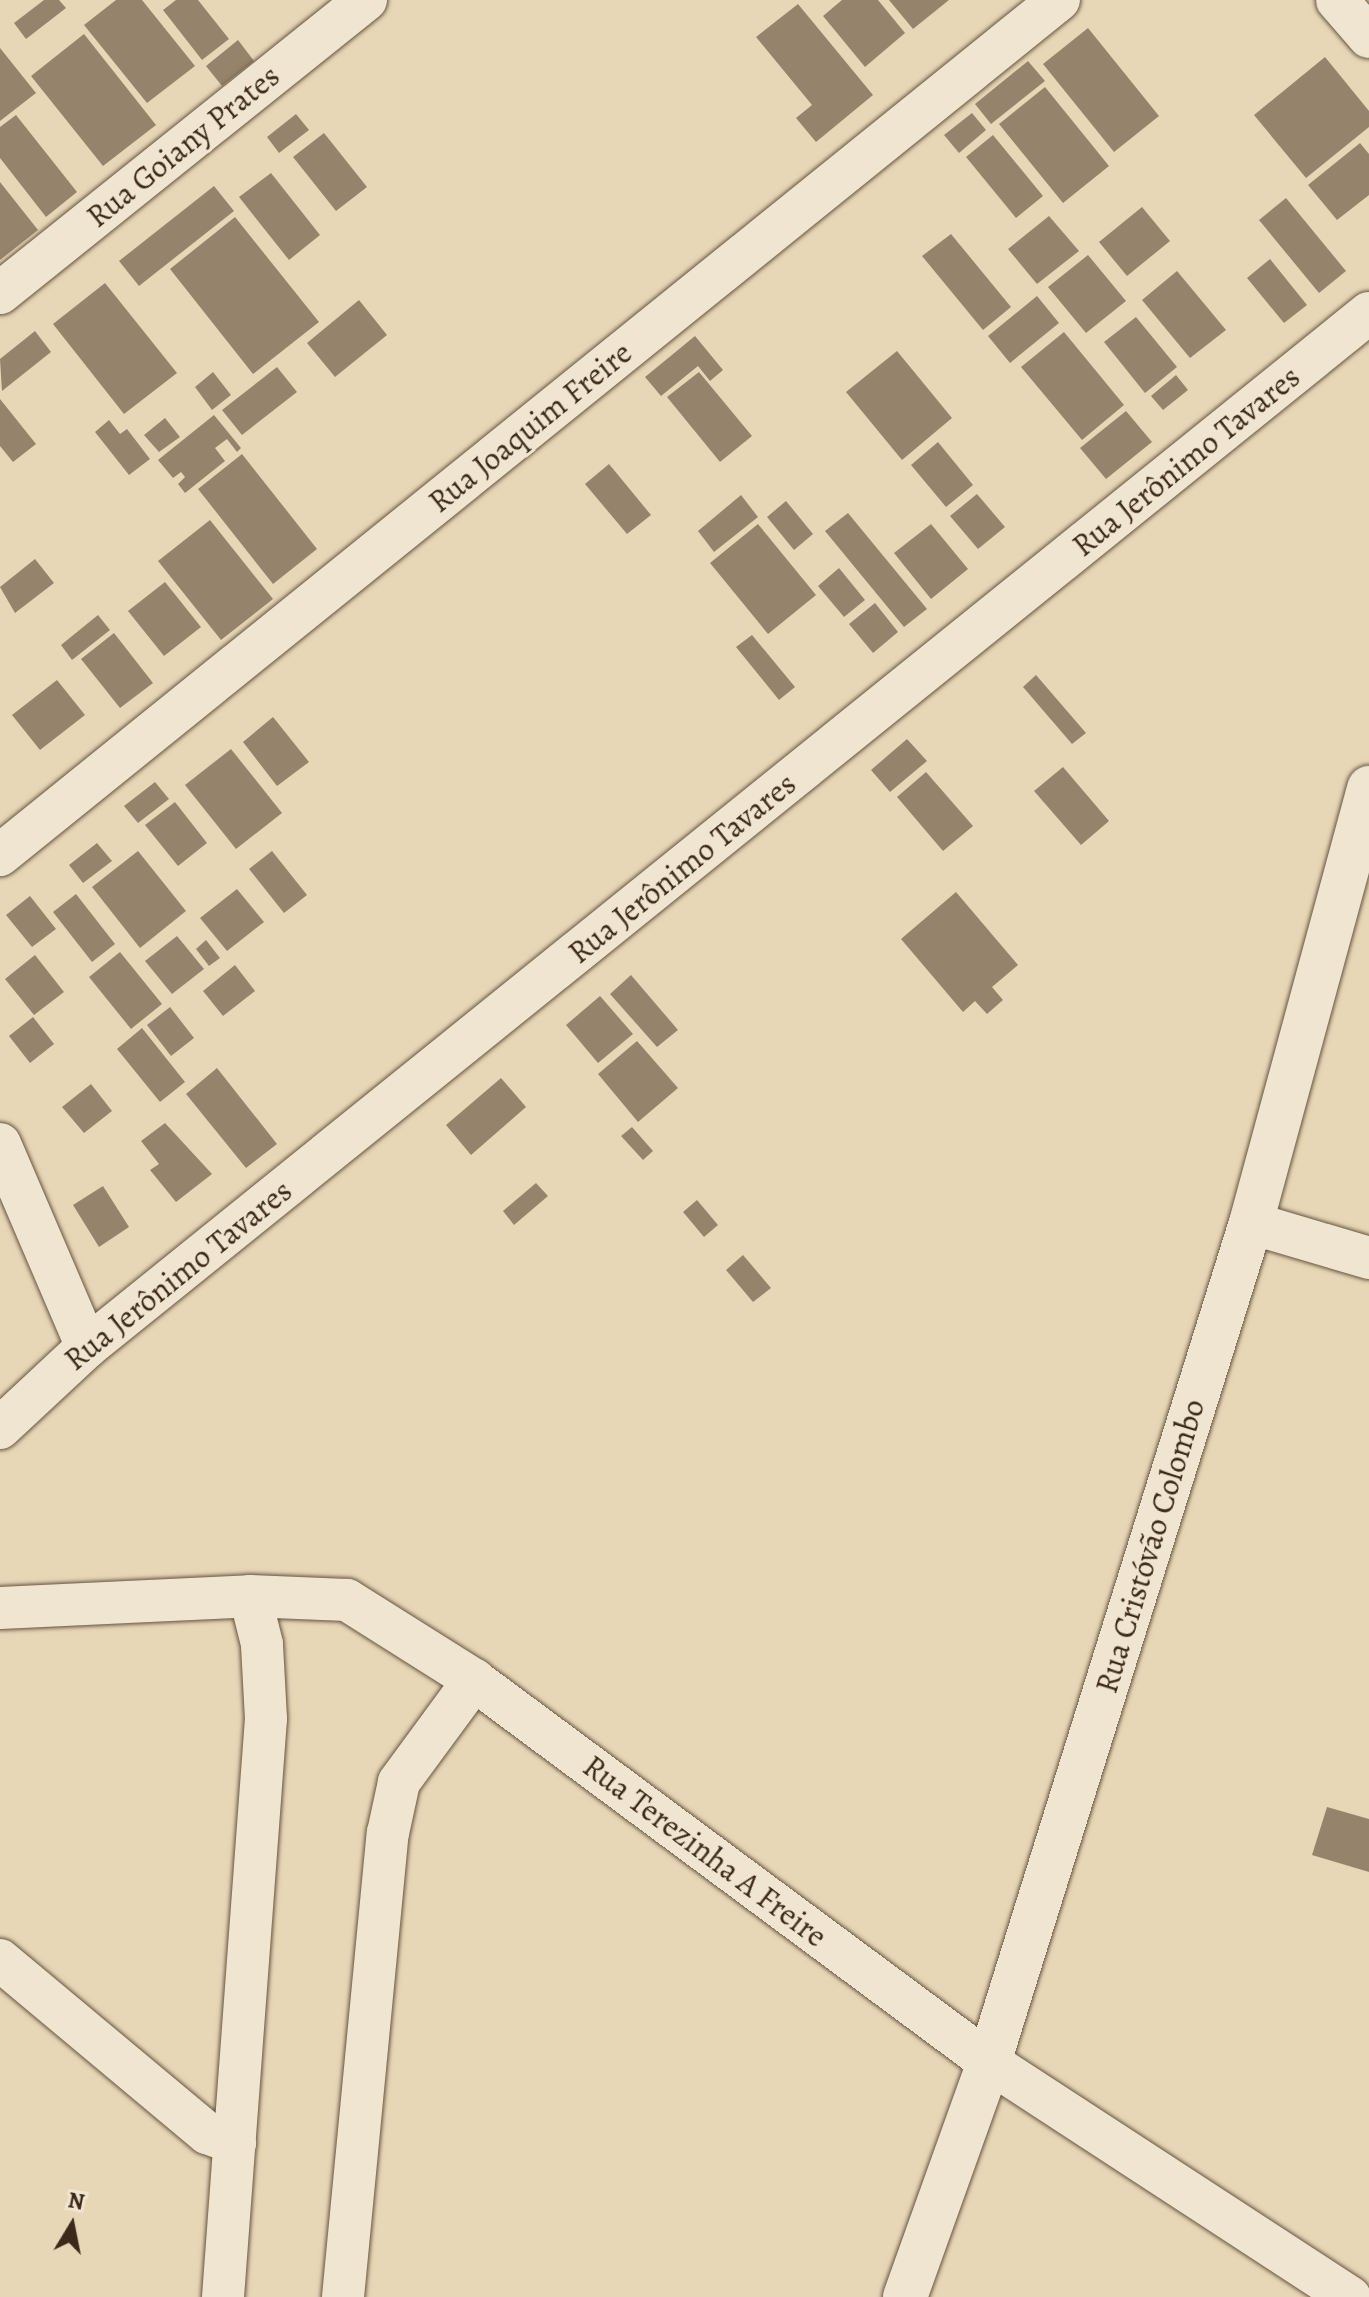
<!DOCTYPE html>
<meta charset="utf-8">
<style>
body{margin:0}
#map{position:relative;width:1369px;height:2297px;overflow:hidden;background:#e8d7b7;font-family:Alegreya,serif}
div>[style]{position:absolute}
.building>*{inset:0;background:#95846b}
.roads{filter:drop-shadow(0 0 2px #665540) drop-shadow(0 0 2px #665540)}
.street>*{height:42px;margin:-21px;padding:0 21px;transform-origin:21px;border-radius:21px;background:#f0e5d0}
.secondary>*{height:44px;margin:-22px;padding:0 22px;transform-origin:22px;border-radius:22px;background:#f0e5d0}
span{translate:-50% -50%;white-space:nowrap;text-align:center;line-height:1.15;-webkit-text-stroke:6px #f0e5d0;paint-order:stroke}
.street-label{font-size:32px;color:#3b2a19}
.north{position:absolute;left:32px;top:2185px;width:80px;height:80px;-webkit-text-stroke:6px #f0e5d0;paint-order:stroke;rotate:10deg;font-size:22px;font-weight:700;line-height:32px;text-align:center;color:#3b2a19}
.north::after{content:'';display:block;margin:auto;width:28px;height:36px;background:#3b2a19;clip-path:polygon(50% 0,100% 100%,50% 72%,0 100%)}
</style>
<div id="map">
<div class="building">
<i style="clip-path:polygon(44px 0,59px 0,66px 8px,26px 39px,14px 23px)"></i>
<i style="clip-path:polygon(116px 0,142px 0,195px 66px,147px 103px,84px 25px)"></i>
<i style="clip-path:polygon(176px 0,198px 0,229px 39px,202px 60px,163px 10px)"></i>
<i style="clip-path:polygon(842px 0,878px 0,905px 33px,865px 67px,823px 16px)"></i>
<i style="clip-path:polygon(889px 0,949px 0,913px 29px)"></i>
<i style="clip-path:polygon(798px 4px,873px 95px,816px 142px,796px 118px,812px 105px,756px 37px)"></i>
<i style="clip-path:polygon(1088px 28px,1159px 116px,1114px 152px,1043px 64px)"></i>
<i style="clip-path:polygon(84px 34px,156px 125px,103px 166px,31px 76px)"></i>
<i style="clip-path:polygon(238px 40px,254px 61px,222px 86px,206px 66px)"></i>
<i style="clip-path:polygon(0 48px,36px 93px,0 121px)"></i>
<i style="clip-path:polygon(1325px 57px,1369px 111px,1369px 127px,1306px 178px,1254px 115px)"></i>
<i style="clip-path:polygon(1028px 61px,1045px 81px,991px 124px,975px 104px)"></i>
<i style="clip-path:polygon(1045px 87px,1109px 166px,1063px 203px,999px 124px)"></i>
<i style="clip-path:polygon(972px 113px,986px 130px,959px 153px,944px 135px)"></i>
<i style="clip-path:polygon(296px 114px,309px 130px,279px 153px,267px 137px)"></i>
<i style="clip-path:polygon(16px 115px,77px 192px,46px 217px,0 158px,0 127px)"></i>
<i style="clip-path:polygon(324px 133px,367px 187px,336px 211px,293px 157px)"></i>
<i style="clip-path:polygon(993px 135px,1043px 196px,1016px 218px,966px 157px)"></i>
<i style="clip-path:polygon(1360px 143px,1369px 154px,1369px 195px,1337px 220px,1308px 185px)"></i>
<i style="clip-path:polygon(271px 173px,320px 235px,289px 260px,239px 197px)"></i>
<i style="clip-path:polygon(0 182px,38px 230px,0 260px)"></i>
<i style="clip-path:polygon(214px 186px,234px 211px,139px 286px,119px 261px)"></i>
<i style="clip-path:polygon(1286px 198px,1346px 271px,1319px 293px,1259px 220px)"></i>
<i style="clip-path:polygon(1142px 207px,1170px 241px,1127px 276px,1099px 242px)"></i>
<i style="clip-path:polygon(1049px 216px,1079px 251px,1037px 284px,1008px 249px)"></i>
<i style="clip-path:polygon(235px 217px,319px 322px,253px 374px,170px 269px)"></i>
<i style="clip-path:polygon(951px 234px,1011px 307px,983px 330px,922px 256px)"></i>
<i style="clip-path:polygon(1088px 255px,1126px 301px,1086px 333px,1048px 287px)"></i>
<i style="clip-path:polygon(1270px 259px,1307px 305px,1284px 323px,1247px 278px)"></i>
<i style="clip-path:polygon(1177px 271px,1226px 330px,1190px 358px,1142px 300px)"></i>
<i style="clip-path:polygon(105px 283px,177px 373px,124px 414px,53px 324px)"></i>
<i style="clip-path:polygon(1037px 296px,1059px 323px,1010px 363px,988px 336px)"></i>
<i style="clip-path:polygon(359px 300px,387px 335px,335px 377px,307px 343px)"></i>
<i style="clip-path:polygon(1136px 317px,1177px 367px,1145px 393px,1104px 342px)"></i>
<i style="clip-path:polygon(35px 331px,51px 352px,2px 391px,0 359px)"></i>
<i style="clip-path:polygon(1064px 332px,1124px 405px,1082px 440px,1021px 367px)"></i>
<i style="clip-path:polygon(695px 336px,723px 370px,710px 381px,698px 366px,661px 396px,645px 377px)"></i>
<i style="clip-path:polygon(897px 351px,952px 418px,902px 460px,846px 392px)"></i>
<i style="clip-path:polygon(277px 367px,297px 392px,242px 435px,222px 410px)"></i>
<i style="clip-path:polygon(213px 372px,231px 395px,212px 410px,195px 387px)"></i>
<i style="clip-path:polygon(699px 372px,752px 436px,720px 462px,667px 397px)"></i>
<i style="clip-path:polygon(1176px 375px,1188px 390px,1163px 410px,1151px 396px)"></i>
<i style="clip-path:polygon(0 399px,36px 444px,13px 462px,0 446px)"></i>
<i style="clip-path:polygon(1126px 411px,1152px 442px,1106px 479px,1080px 448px)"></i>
<i style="clip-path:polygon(214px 415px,241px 448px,237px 452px,227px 439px,215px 448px,225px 461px,185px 493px,178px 484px,185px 477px,181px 472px,173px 478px,158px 460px)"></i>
<i style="clip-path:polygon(165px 418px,180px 437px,159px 452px,144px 435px)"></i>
<i style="clip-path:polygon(109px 420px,120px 434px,127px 429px,150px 459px,129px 475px,95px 432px)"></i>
<i style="clip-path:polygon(938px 442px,973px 485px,946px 507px,911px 465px)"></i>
<i style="clip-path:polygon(242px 454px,317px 549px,273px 584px,198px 489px)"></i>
<i style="clip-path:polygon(609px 464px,651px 515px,627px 534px,585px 484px)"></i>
<i style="clip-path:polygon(977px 494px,1005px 527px,978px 549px,950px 516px)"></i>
<i style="clip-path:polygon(741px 495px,758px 517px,714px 552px,698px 531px)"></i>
<i style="clip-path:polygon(786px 501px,813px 534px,794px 550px,767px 517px)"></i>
<i style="clip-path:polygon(848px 513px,927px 609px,904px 627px,825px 531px)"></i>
<i style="clip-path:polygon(210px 520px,273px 599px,221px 640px,158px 561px)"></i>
<i style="clip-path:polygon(758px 524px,816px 595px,768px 634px,710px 563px)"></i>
<i style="clip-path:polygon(931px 524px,968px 569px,931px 599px,894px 553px)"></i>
<i style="clip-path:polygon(35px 559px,54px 583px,15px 613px,0 587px)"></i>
<i style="clip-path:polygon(839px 568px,865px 600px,844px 617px,818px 586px)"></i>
<i style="clip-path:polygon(165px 582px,201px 627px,164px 656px,128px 611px)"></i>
<i style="clip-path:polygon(875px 603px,898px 632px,873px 653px,849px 624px)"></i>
<i style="clip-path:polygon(98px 615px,110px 630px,72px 660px,61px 645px)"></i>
<i style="clip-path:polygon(114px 633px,153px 683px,120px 708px,81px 659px)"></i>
<i style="clip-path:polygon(752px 635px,795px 687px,779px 700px,736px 647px)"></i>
<i style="clip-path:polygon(1036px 675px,1086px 733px,1072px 744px,1023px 687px)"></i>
<i style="clip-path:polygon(57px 680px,85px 715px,40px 750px,12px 715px)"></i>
<i style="clip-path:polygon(273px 717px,309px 762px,277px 786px,243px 742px)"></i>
<i style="clip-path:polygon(907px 739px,927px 761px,890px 792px,871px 770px)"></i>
<i style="clip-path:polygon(231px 749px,282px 813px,236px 849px,185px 785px)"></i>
<i style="clip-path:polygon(1063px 767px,1109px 821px,1081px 845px,1034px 791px)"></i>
<i style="clip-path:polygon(926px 772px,973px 826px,943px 851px,897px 797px)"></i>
<i style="clip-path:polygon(155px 782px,169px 799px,138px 823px,124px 806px)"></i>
<i style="clip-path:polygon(175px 802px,207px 843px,178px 866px,145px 825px)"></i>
<i style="clip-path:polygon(97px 843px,112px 861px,83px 883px,69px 865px)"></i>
<i style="clip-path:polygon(138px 851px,186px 911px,140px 948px,92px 887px)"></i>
<i style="clip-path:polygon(272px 851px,307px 895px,284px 913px,249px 869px)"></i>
<i style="clip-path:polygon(237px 889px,264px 922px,227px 951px,200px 918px)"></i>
<i style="clip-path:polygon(956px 892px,1018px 965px,992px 987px,1003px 1000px,987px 1014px,975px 1001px,963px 1012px,901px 939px)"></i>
<i style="clip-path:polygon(76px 894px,115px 944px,92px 962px,53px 912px)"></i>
<i style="clip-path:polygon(30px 896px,56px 929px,32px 947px,6px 915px)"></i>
<i style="clip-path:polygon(177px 936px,204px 969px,172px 994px,145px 961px)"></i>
<i style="clip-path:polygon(206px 940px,220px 958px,209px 966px,196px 949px)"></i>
<i style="clip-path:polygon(120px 952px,162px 1004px,131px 1029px,89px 977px)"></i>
<i style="clip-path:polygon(35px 955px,64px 992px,34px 1015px,5px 979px)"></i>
<i style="clip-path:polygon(235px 965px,255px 991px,223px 1016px,203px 991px)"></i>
<i style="clip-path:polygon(631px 975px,678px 1030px,657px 1047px,610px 994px)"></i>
<i style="clip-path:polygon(600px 996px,633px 1034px,598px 1063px,566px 1025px)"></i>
<i style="clip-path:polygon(170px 1007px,194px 1038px,171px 1056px,147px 1025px)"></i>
<i style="clip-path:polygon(33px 1017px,54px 1044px,30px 1063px,9px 1036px)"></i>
<i style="clip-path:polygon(142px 1028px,185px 1082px,160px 1102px,117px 1049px)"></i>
<i style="clip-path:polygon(637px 1041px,678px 1088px,638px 1122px,598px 1074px)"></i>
<i style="clip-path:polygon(217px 1068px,277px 1144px,246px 1168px,186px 1094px)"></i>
<i style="clip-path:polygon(501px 1078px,526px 1107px,471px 1155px,446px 1125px)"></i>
<i style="clip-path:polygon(91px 1084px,112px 1111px,84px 1133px,62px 1107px)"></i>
<i style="clip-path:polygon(165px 1123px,212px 1174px,176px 1202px,150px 1170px,159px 1164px,141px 1141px)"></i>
<i style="clip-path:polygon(632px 1127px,653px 1151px,643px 1160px,621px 1136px)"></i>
<i style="clip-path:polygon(536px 1183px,548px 1196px,514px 1225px,503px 1211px)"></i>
<i style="clip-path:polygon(103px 1186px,129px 1227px,99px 1247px,73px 1205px)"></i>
<i style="clip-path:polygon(697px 1200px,718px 1225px,704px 1237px,683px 1212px)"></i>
<i style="clip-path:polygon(743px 1255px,771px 1288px,753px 1302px,726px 1270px)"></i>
<i style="clip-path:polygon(1327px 1807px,1369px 1819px,1369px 1872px,1312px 1855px)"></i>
</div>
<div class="roads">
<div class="street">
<i style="left:1337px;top:0;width:49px;rotate:49.1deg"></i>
<i style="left:0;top:293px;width:469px;rotate:-38.7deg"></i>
<i style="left:0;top:855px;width:1361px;rotate:-38.92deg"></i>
<i style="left:0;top:1144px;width:221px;rotate:66.8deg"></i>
<i style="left:1251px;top:1223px;width:123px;rotate:16.5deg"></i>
<i style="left:0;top:1428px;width:119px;rotate:-43deg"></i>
<i style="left:87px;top:1347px;width:1647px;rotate:-38.89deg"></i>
<i style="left:0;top:1608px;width:250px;rotate:-2.7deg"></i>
<i style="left:250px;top:1596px;width:97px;rotate:2.4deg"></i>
<i style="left:347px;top:1600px;width:150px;rotate:32.2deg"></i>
<i style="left:474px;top:1680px;width:641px;rotate:36.57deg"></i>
<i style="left:989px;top:2062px;width:431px;rotate:33.1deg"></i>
<i style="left:0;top:1960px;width:270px;rotate:39.9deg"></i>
<i style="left:207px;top:2133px;width:30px;rotate:20deg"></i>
<i style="left:223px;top:2297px;width:580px;rotate:-85.75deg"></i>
<i style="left:266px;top:1719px;width:75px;rotate:-93.1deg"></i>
<i style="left:262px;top:1644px;width:49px;rotate:-104deg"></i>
<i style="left:343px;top:2297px;width:466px;rotate:-84.5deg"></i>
<i style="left:388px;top:1833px;width:52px;rotate:-77.8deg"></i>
<i style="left:399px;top:1782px;width:127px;rotate:-53.7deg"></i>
</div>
<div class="secondary">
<i style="left:905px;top:2297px;width:250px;rotate:-70.3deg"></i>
<i style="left:989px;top:2062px;width:879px;rotate:-72.66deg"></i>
<i style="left:1251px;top:1223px;width:451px;rotate:-74.8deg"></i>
</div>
</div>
<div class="street-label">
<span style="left:183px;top:146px;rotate:-39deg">Rua Goiany Prates</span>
<span style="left:530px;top:427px;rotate:-39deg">Rua Joaquim Freire</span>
<span style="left:1186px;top:461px;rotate:-39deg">Rua Jerônimo Tavares</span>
<span style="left:682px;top:868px;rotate:-39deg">Rua Jerônimo Tavares</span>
<span style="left:178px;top:1275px;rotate:-39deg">Rua Jerônimo Tavares</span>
<span style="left:1150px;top:1546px;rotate:-73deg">Rua Cristóvão Colombo</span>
<span style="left:705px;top:1851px;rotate:37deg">Rua Terezinha A Freire</span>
</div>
<div class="north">N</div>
</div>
